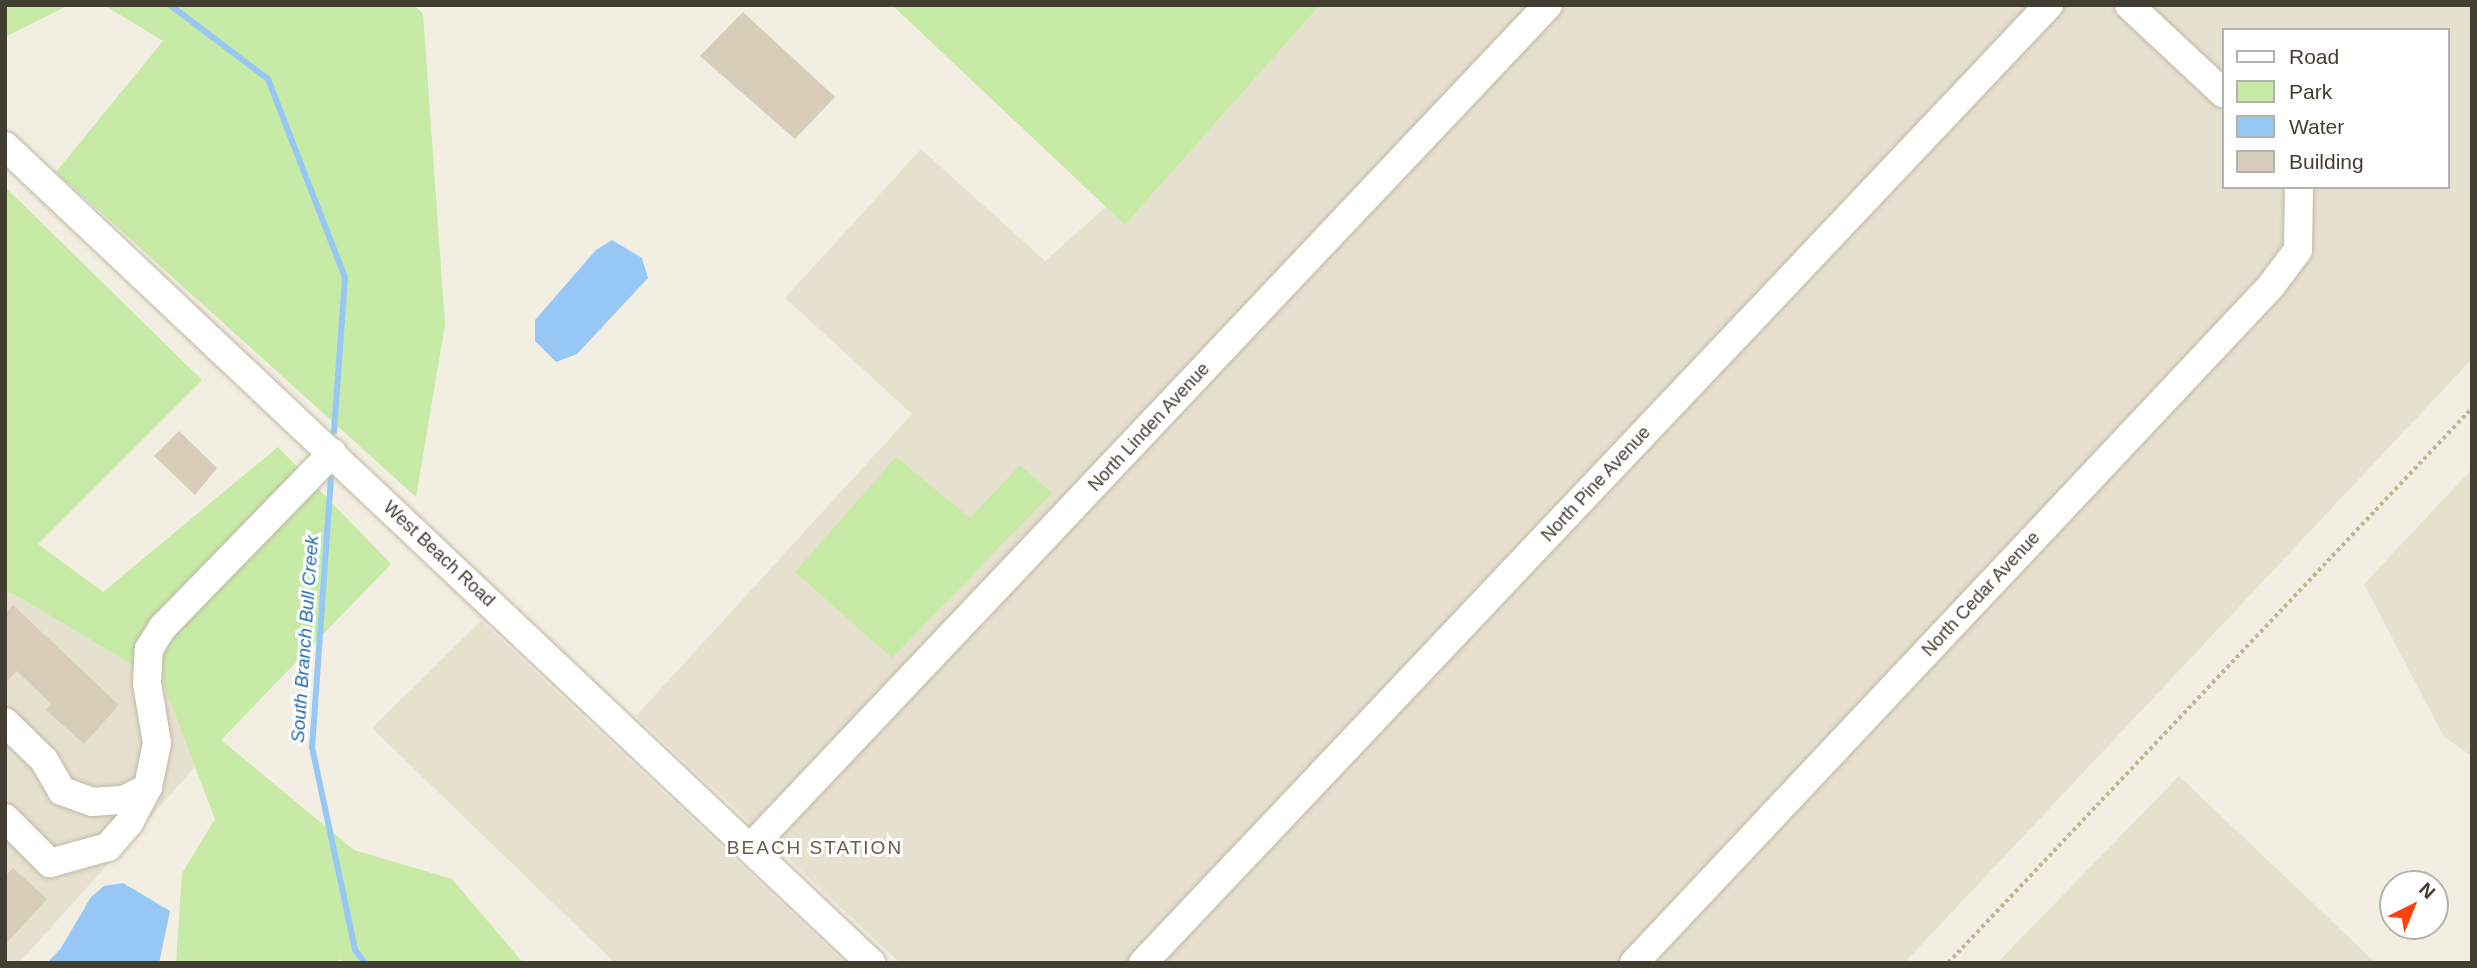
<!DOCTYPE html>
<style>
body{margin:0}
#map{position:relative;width:2477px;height:968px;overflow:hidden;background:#f2eee1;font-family:Arial,sans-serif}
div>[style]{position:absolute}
.residential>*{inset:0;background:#e6e1cf}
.green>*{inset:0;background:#c7eaa6}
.water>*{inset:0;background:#97c8f5}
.stream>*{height:6px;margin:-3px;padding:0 3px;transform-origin:3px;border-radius:3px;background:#97c8f5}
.building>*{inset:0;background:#d7cdb9}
.path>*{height:3.5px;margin-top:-1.75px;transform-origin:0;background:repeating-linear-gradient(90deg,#c1b493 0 3.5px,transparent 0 7px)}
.roads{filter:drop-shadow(0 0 2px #c0b9a6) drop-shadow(0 0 2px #c0b9a6)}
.minor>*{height:28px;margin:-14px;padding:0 14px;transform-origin:14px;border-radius:14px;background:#fff}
span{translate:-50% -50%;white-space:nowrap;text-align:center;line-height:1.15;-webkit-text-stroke:6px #fff;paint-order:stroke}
.street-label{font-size:18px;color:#433e32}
.water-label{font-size:19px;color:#256eb5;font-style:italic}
.neighbourhood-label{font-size:19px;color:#675d48;letter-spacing:2px}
.frame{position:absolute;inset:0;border:7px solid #433e32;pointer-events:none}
.legend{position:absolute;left:2222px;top:28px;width:228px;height:161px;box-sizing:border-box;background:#fff;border:2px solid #b4b2ad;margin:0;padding:9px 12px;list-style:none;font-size:21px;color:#433e32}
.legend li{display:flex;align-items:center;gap:14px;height:35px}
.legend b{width:35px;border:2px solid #b4b2ad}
.north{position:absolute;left:2379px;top:870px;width:70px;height:70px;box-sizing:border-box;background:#fff;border:2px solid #b4b2ad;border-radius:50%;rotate:43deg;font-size:19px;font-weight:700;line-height:28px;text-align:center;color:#433e32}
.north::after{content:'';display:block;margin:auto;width:24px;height:32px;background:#ff410b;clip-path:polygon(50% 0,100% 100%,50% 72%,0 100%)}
</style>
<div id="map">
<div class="residential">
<i style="clip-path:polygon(evenodd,1320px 5px,2472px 5px,2472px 359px,1904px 963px,900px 963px,636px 716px,912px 414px,785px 298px,921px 149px,1045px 261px,1106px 207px,1125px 225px,1320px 5px,2223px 30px,2447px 30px,2447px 187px,2223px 187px,2223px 30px)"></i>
<i style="clip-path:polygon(2472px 469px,2472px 756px,2444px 737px,2364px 584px)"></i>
<i style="clip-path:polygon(12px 593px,163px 683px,195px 767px,19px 963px,5px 962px,5px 594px)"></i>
<i style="clip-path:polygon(481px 621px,845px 963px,615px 963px,372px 728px)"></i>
<i style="clip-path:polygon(2179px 776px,2376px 963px,1997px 963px)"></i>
</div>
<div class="green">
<i style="clip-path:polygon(5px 5px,69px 5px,5px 37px)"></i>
<i style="clip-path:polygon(104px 5px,414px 5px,423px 14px,445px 325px,416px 497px,56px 172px,163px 41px)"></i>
<i style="clip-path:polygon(892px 5px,1320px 5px,1125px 225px)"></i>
<i style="clip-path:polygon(5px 187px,202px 380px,38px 544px,103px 592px,278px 447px,391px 564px,221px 740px,354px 850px,452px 879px,523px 963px,344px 963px,340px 959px,336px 963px,176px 963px,182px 873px,215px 819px,163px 683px,12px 593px,5px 594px)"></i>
<i style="clip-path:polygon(896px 457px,970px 518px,1020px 465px,1052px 493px,892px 658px,795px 572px)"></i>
</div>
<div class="water">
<i style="clip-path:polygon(612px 240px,642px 258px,648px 278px,577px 354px,556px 362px,535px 341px,535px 320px,596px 250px)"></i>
<i style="clip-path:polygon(123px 883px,170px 911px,159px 963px,47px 963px,61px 948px,91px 897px,104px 886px)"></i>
</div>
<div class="stream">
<i style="left:170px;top:5px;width:123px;rotate:37.1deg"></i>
<i style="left:268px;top:79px;width:213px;rotate:68.8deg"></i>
<i style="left:345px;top:278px;width:154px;rotate:94.1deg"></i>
<i style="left:331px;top:477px;width:271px;rotate:94deg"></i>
<i style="left:312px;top:747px;width:208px;rotate:78deg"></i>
<i style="left:355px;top:950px;width:16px;rotate:52deg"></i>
</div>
<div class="building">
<i style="clip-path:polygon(743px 12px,835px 97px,795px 139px,700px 56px)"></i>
<i style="clip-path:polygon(179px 431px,217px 468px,195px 495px,154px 456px)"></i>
<i style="clip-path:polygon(13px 605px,119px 705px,84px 744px,46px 710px,51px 704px,17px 671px,5px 683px,5px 614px)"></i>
<i style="clip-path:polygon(13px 868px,47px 899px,5px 945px,5px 876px)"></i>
</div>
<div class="path">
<i style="left:1948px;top:963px;width:763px;rotate:-46.65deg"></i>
</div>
<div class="roads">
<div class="minor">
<i style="left:2129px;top:5px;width:129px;rotate:43.1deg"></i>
<i style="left:5px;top:146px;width:1191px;rotate:43.33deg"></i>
<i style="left:5px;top:722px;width:54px;rotate:44.3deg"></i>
<i style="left:44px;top:760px;width:36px;rotate:60deg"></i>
<i style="left:62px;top:791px;width:32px;rotate:20deg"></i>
<i style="left:92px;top:802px;width:32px;rotate:-4deg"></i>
<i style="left:124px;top:800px;width:27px;rotate:-28deg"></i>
<i style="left:5px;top:818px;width:64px;rotate:45deg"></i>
<i style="left:50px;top:863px;width:60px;rotate:-15.4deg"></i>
<i style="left:108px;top:847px;width:32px;rotate:-49deg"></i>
<i style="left:129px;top:823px;width:41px;rotate:-62.2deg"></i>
<i style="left:148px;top:787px;width:45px;rotate:-78.4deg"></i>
<i style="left:157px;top:743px;width:61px;rotate:-99.5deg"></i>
<i style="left:147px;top:683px;width:34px;rotate:-87deg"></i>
<i style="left:149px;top:649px;width:26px;rotate:-58deg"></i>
<i style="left:163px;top:627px;width:243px;rotate:-45.8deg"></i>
<i style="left:750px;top:848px;width:1161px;rotate:-46.57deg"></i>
<i style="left:1143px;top:963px;width:1319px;rotate:-46.6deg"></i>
<i style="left:1634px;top:963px;width:930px;rotate:-46.74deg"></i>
<i style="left:2271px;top:286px;width:45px;rotate:-53.1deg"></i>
<i style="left:2298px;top:250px;width:63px;rotate:-89.1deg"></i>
</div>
</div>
<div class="street-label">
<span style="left:1149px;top:427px;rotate:-47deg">North Linden Avenue</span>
<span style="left:1596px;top:484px;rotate:-47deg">North Pine Avenue</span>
<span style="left:439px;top:554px;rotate:43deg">West Beach Road</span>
<span style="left:1981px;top:594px;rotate:-47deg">North Cedar Avenue</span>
</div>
<div class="water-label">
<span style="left:305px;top:639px;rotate:-86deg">South Branch Bull Creek</span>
</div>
<div class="neighbourhood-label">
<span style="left:815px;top:848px">BEACH STATION</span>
</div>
<div class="frame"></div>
<ul class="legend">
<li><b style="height:9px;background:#fff"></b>Road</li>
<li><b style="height:19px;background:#c7eaa6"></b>Park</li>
<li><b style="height:19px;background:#97c8f5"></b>Water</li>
<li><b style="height:19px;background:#d7cdb9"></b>Building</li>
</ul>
<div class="north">N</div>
</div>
